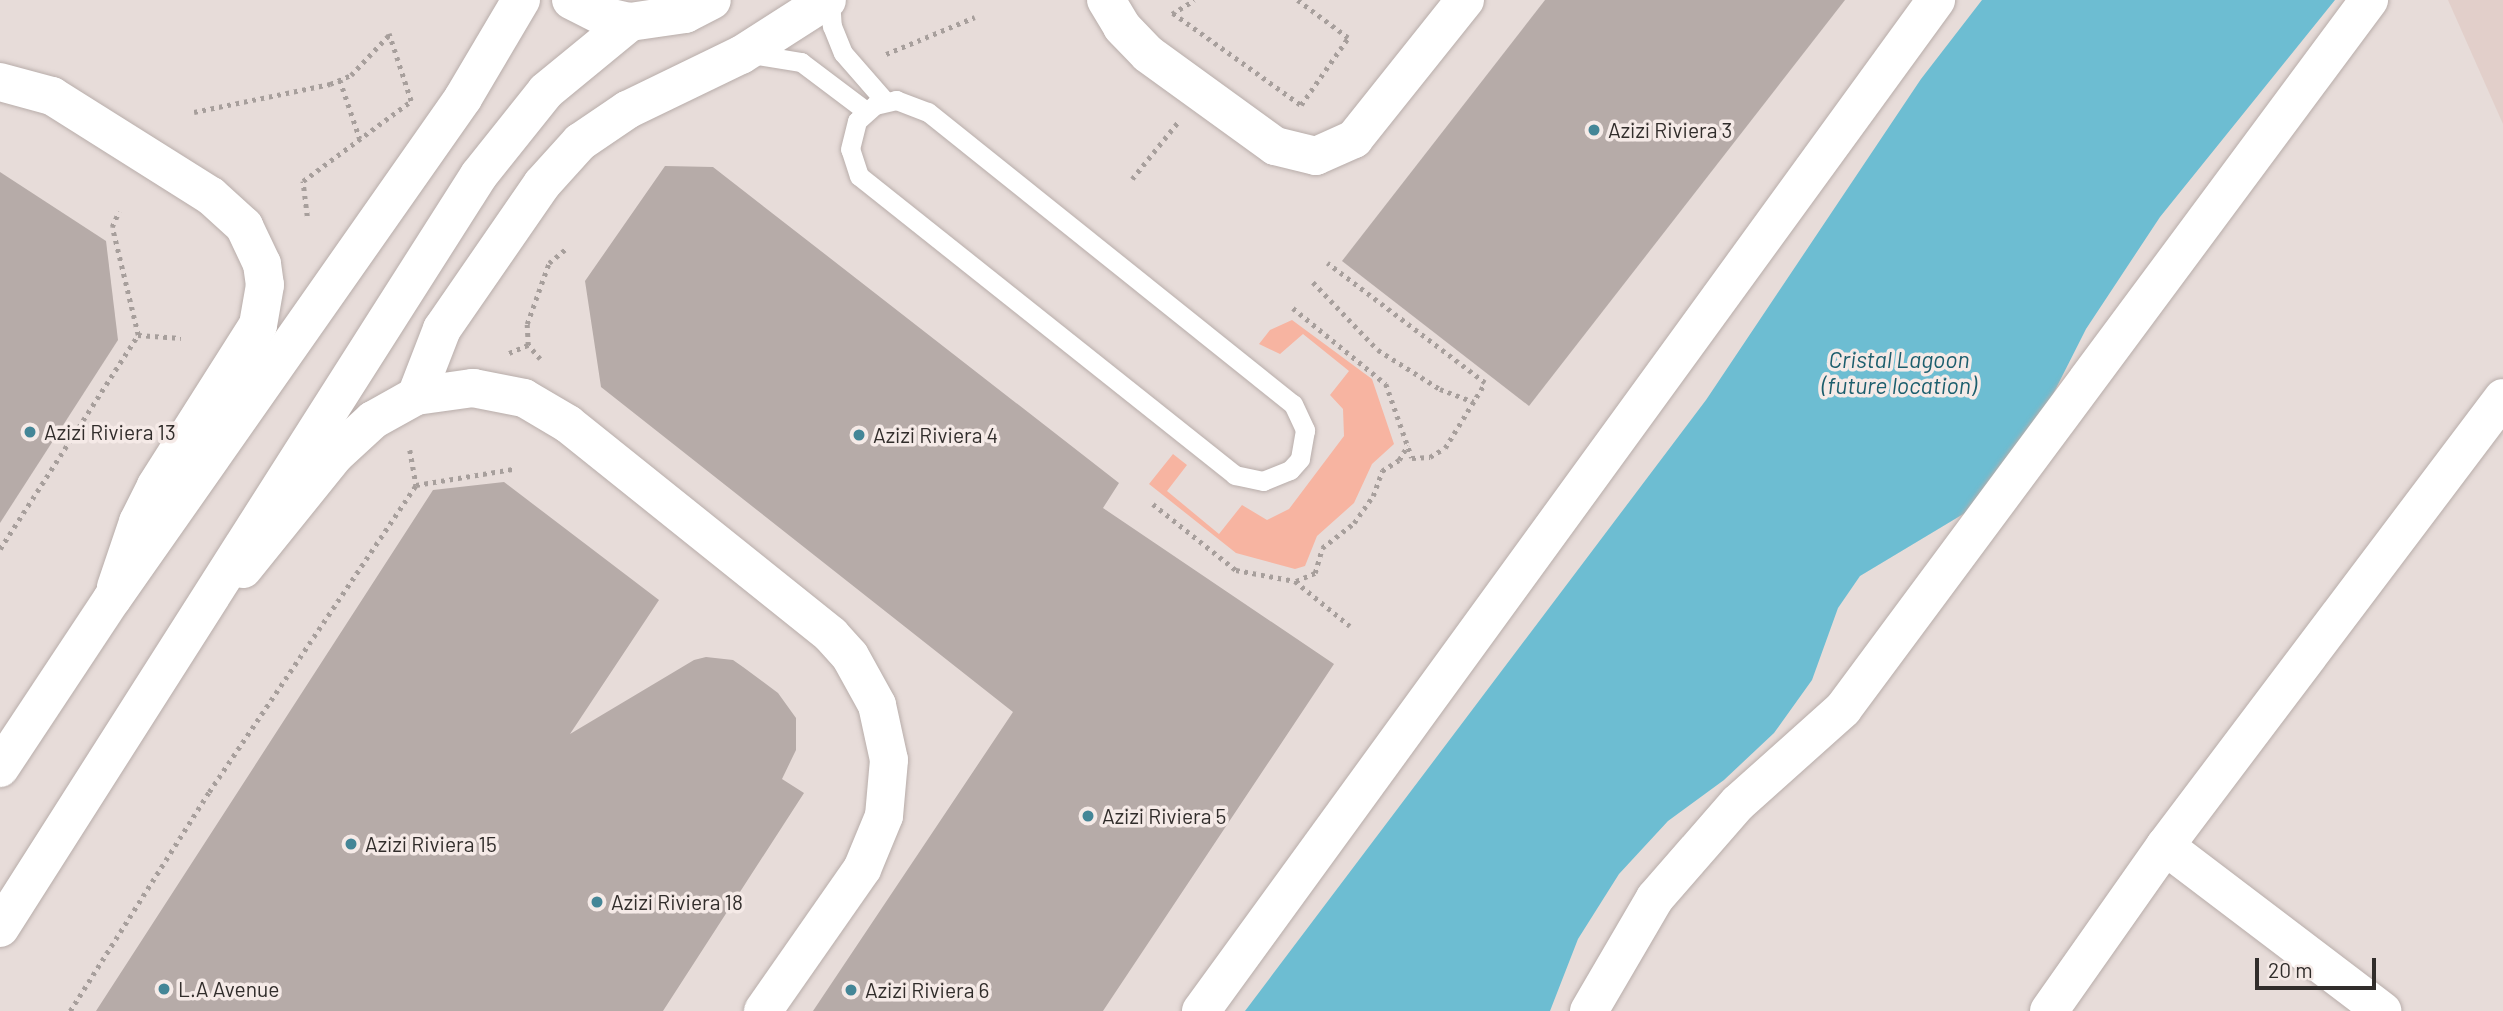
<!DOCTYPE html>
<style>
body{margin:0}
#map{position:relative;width:2503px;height:1011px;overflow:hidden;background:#e7dcd9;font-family:Barlow,sans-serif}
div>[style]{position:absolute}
.built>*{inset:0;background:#e2cfca}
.green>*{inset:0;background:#f7b4a1}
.water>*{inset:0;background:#6dbdd2}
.building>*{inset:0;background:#b6aba8}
.path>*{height:4.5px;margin-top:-2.25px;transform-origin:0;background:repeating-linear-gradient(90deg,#a79f9c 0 3.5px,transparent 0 8.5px)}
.roads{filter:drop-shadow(0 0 2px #b8adaa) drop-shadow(0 0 2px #b8adaa)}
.lane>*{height:19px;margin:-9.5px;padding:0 9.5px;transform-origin:9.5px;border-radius:9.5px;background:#fff}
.street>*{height:38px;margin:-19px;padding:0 19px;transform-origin:19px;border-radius:19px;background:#fff}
.secondary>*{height:38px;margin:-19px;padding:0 19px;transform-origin:19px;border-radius:19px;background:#fff}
.dots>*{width:19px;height:19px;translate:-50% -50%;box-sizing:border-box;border:4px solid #f5eae7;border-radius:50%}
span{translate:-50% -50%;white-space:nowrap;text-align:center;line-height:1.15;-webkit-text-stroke:7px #f5eae7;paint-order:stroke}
.poi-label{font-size:21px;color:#312d2b}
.left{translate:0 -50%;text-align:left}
.water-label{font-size:23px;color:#1c5e6d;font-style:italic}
.scale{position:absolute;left:2255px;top:958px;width:121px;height:32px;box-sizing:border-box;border:4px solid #312d2b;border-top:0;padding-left:9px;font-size:21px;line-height:24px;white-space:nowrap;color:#312d2b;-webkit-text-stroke:5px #f5eae7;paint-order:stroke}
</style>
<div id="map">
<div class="built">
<i style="clip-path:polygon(2448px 0,2503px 0,2503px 124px)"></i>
</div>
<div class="green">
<i style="clip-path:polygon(1292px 320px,1372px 379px,1394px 444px,1372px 464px,1354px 503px,1317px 536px,1305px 566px,1295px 569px,1236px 553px,1149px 484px,1173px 454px,1187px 465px,1167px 491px,1219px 534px,1242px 505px,1267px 520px,1289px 509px,1344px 436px,1343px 409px,1330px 395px,1349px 371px,1303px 334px,1280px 354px,1259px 344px,1270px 330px)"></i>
</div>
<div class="water">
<i style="clip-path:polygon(1982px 0,2335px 0,2160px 217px,2086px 329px,2038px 424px,1965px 513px,1860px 576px,1838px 608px,1812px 680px,1774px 733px,1724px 780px,1668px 821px,1619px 874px,1578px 939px,1550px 1011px,1245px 1011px,1706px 400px,1921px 79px)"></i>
</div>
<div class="building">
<i style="clip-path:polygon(1545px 0,1845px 0,1529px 406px,1342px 261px)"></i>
<i style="clip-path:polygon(665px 166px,713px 167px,1119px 483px,1103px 508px,1334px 664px,1103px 1011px,813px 1011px,1013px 712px,601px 387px,585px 281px)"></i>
<i style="clip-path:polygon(0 172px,106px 241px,118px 340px,0 523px)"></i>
<i style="clip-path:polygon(504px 482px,659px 600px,570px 734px,694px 660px,706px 657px,733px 660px,743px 667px,778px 693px,796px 718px,796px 750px,782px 779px,804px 793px,663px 1011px,96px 1011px,433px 490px)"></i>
</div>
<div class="path">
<i style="left:1173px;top:13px;width:158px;rotate:35.7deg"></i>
<i style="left:1301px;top:105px;width:82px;rotate:-55deg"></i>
<i style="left:1348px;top:38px;width:64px;rotate:-143.3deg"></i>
<i style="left:1172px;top:14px;width:26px;rotate:-32deg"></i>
<i style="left:886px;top:54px;width:96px;rotate:-22.6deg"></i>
<i style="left:340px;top:80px;width:62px;rotate:71.3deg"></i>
<i style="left:194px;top:112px;width:139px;rotate:-11.6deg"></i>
<i style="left:330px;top:84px;width:23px;rotate:-23deg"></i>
<i style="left:351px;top:75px;width:55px;rotate:-46.5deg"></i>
<i style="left:1132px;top:179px;width:73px;rotate:-51.1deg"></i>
<i style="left:307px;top:216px;width:35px;rotate:-97deg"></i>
<i style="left:303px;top:181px;width:134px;rotate:-36.5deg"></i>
<i style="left:411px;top:101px;width:71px;rotate:-108.2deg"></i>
<i style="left:1313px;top:282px;width:94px;rotate:46.3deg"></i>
<i style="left:1378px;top:350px;width:73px;rotate:32.2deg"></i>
<i style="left:1440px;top:389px;width:36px;rotate:21deg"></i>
<i style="left:1293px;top:308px;width:120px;rotate:39.3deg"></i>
<i style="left:1386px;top:384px;width:78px;rotate:70.6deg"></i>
<i style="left:1412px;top:458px;width:18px;rotate:-3deg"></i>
<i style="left:1430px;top:457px;width:17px;rotate:-31deg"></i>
<i style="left:1445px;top:448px;width:76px;rotate:-58.4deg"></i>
<i style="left:1485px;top:383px;width:198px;rotate:-142.8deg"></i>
<i style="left:138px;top:335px;width:43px;rotate:4deg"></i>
<i style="left:509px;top:353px;width:21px;rotate:-23deg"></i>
<i style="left:540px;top:359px;width:18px;rotate:-131deg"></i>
<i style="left:528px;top:345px;width:21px;rotate:-93deg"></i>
<i style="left:527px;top:324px;width:65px;rotate:-70.2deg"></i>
<i style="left:549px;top:263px;width:23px;rotate:-40deg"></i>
<i style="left:410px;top:450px;width:36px;rotate:80deg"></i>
<i style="left:1153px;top:504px;width:106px;rotate:38.5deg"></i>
<i style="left:1236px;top:570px;width:60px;rotate:10.6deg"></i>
<i style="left:1295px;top:581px;width:71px;rotate:39.3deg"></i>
<i style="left:0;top:549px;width:255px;rotate:-57.2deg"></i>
<i style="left:138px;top:335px;width:111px;rotate:-103.5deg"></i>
<i style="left:112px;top:227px;width:17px;rotate:-66deg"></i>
<i style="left:1296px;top:581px;width:21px;rotate:-23deg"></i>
<i style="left:1315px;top:573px;width:26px;rotate:-74deg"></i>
<i style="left:1322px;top:548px;width:41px;rotate:-38deg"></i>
<i style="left:1354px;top:523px;width:33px;rotate:-55deg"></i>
<i style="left:1373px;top:496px;width:27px;rotate:-70deg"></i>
<i style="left:1382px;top:471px;width:20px;rotate:-33deg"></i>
<i style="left:1399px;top:460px;width:17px;rotate:-59deg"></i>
<i style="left:70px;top:1011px;width:259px;rotate:-57.6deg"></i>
<i style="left:209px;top:792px;width:370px;rotate:-56deg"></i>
<i style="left:416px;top:485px;width:98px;rotate:-9.4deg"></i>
</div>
<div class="roads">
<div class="lane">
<i style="left:830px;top:0;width:26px;rotate:86deg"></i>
<i style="left:832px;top:26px;width:29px;rotate:68deg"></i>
<i style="left:843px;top:53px;width:64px;rotate:48.8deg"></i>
<i style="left:752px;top:54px;width:50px;rotate:9.3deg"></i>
<i style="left:801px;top:62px;width:81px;rotate:37deg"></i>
<i style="left:896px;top:100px;width:34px;rotate:21deg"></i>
<i style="left:928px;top:112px;width:467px;rotate:38.7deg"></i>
<i style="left:1293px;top:404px;width:29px;rotate:65deg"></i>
<i style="left:1305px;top:430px;width:29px;rotate:100deg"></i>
<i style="left:1300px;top:459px;width:15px;rotate:132deg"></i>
<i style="left:1290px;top:470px;width:29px;rotate:158deg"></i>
<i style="left:1263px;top:481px;width:29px;rotate:-168deg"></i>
<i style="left:1235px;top:475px;width:480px;rotate:-141.5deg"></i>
<i style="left:859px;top:176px;width:28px;rotate:-108deg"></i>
<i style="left:850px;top:149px;width:29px;rotate:-76deg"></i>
<i style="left:857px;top:121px;width:24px;rotate:-42deg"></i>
<i style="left:875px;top:105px;width:22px;rotate:-13deg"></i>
</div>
<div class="street">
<i style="left:1106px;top:0;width:31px;rotate:59deg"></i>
<i style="left:1122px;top:27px;width:37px;rotate:46deg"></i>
<i style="left:1148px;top:54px;width:157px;rotate:35.9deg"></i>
<i style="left:1275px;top:146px;width:42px;rotate:13.7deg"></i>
<i style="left:1316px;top:156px;width:42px;rotate:-24.1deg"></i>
<i style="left:1354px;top:139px;width:178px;rotate:-51.4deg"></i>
<i style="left:0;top:82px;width:54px;rotate:15.1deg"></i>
<i style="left:52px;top:96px;width:188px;rotate:32.2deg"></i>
<i style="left:211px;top:196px;width:45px;rotate:42.3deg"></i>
<i style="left:244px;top:226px;width:42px;rotate:64.7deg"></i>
<i style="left:262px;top:264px;width:21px;rotate:82deg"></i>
<i style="left:265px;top:285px;width:41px;rotate:99.9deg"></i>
<i style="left:258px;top:325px;width:191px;rotate:122.4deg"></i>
<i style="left:156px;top:486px;width:40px;rotate:116.6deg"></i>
<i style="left:138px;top:522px;width:69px;rotate:108.7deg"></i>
<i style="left:416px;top:396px;width:72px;rotate:-68.8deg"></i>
<i style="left:442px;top:329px;width:176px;rotate:-55.4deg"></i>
<i style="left:542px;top:184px;width:57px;rotate:-47.9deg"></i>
<i style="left:580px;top:142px;width:57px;rotate:-34.2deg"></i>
<i style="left:627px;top:110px;width:127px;rotate:-25.8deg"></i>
<i style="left:741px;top:55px;width:102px;rotate:-32.6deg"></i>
<i style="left:243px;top:569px;width:146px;rotate:-51.1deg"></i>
<i style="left:335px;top:455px;width:52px;rotate:-42.6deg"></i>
<i style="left:373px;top:420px;width:49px;rotate:-29.2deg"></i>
<i style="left:416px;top:396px;width:58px;rotate:-8deg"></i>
<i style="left:473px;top:388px;width:52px;rotate:11.1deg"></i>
<i style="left:524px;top:398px;width:51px;rotate:30.6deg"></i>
<i style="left:568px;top:424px;width:337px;rotate:38.7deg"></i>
<i style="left:831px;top:635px;width:28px;rotate:48deg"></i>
<i style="left:850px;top:656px;width:56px;rotate:61.1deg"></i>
<i style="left:877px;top:705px;width:56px;rotate:77.7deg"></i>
<i style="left:889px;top:760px;width:56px;rotate:95.1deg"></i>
<i style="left:884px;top:816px;width:57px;rotate:112.5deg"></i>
<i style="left:862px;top:869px;width:173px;rotate:124.9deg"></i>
<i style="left:2165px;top:846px;width:273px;rotate:37.2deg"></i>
<i style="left:1201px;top:1011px;width:1250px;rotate:-53.98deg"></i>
<i style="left:1589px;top:1011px;width:131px;rotate:-59.7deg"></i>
<i style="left:1655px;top:898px;width:126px;rotate:-48.9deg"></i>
<i style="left:1738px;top:803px;width:141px;rotate:-41.8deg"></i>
<i style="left:1843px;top:709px;width:883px;rotate:-53.43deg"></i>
<i style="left:2049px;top:1011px;width:202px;rotate:-54.9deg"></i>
<i style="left:2165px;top:846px;width:561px;rotate:-52.97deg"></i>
</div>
<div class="secondary">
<i style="left:571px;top:0;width:36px;rotate:27deg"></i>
<i style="left:603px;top:16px;width:28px;rotate:13deg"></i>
<i style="left:630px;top:22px;width:56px;rotate:-8.3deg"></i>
<i style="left:685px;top:14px;width:30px;rotate:-27deg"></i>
<i style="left:0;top:768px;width:203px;rotate:-56.5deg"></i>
<i style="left:112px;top:599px;width:612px;rotate:-54.98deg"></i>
<i style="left:463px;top:98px;width:114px;rotate:-59.4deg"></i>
<i style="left:0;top:928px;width:892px;rotate:-57.54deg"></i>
<i style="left:479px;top:175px;width:107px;rotate:-51.4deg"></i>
<i style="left:546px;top:91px;width:109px;rotate:-39.4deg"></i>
</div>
</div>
<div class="dots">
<i style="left:1594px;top:130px;background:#448697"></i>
<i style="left:30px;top:432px;background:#448697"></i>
<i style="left:859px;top:435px;background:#448697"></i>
<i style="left:1088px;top:816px;background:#448697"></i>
<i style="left:351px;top:844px;background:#448697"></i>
<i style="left:597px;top:902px;background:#448697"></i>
<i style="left:164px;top:989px;background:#448697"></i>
<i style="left:851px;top:990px;background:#448697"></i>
</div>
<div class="poi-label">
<span class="left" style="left:1608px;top:130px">Azizi Riviera 3</span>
<span class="left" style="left:44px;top:432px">Azizi Riviera 13</span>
<span class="left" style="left:873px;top:435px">Azizi Riviera 4</span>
<span class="left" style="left:1102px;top:816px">Azizi Riviera 5</span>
<span class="left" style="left:365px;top:844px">Azizi Riviera 15</span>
<span class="left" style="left:611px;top:902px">Azizi Riviera 18</span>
<span class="left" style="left:178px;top:989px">L.A Avenue</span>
<span class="left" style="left:865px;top:990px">Azizi Riviera 6</span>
</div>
<div class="water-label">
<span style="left:1899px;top:372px">Cristal Lagoon<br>(future location)</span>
</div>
<div class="scale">20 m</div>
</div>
